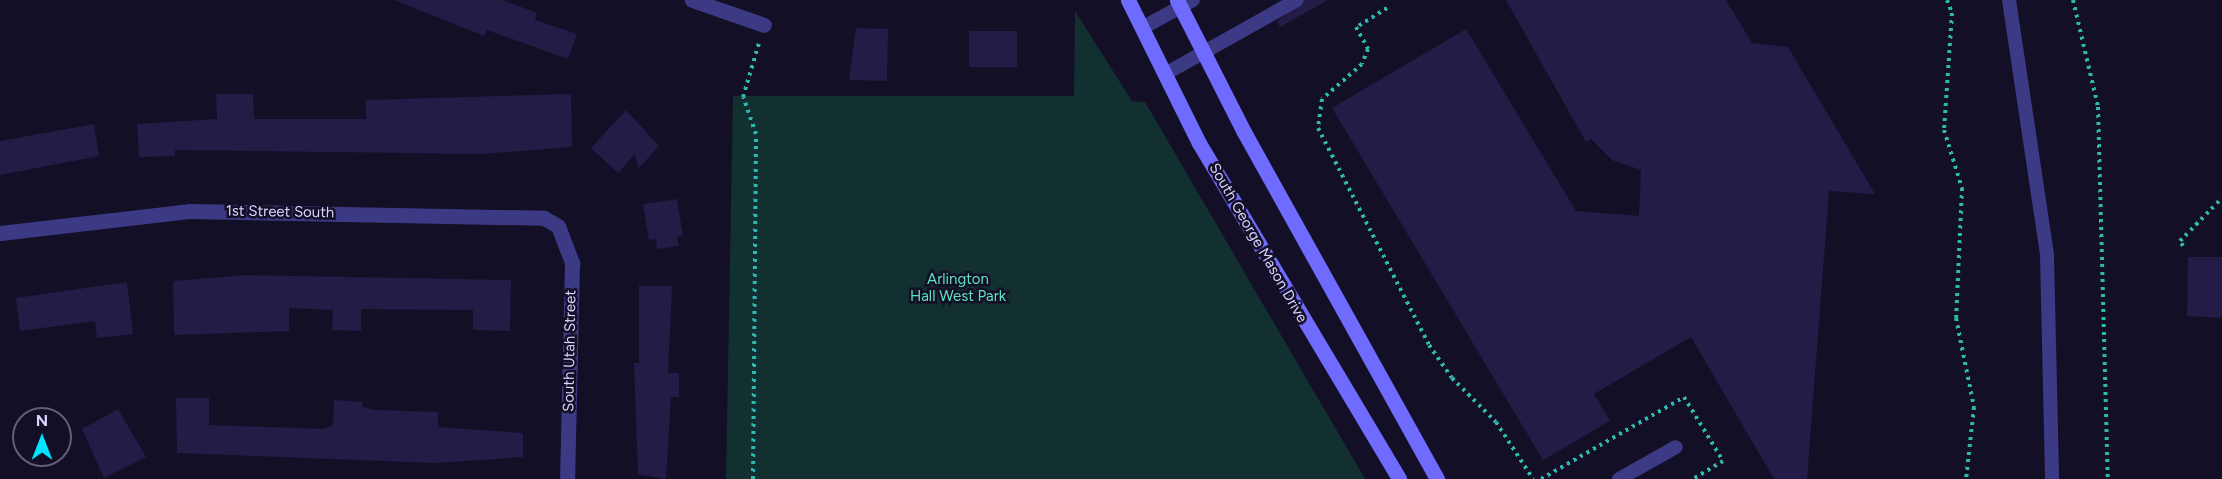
<!DOCTYPE html>
<style>
body{margin:0}
#map{position:relative;width:2222px;height:479px;overflow:hidden;background:#130f26;font-family:Figtree,sans-serif}
div>[style]{position:absolute}
.green>*{inset:0;background:#12302f}
.building>*{inset:0;background:#241b47}
.path>*{height:4px;margin-top:-2px;transform-origin:0;background:repeating-linear-gradient(90deg,#2fb8b0 0 3px,transparent 0 7.5px)}
.service>*{height:14px;margin:-7px;padding:0 7px;transform-origin:7px;border-radius:7px;background:#3d3a85}
.minor>*{height:15px;margin:-7.5px;padding:0 7.5px;transform-origin:7.5px;border-radius:7.5px;background:#3d3a85}
.secondary>*{height:15px;margin:-7.5px;padding:0 7.5px;transform-origin:7.5px;border-radius:7.5px;background:#6f6bff}
span{translate:-50% -50%;white-space:nowrap;text-align:center;line-height:1.15;-webkit-text-stroke:5px #130f26;paint-order:stroke}
.street-label{font-size:15px;color:#d9d4ff}
.park-label{font-size:15px;color:#5fe0c0}
.north{position:absolute;left:12px;top:407px;width:60px;height:60px;box-sizing:border-box;background:#130f26;border:2px solid #625e7d;border-radius:50%;rotate:0deg;font-size:16px;font-weight:700;line-height:24px;text-align:center;color:#d9d4ff}
.north::after{content:'';display:block;margin:auto;width:21px;height:27px;background:#00e5ff;clip-path:polygon(50% 0,100% 100%,50% 72%,0 100%)}
</style>
<div id="map">
<div class="green">
<i style="clip-path:polygon(1075px 11px,1132px 101px,1145px 102px,1365px 479px,726px 479px,733px 96px,1074px 96px)"></i>
</div>
<div class="building">
<i style="clip-path:polygon(394px 0,503px 0,537px 13px,535px 20px,577px 34px,568px 59px,487px 30px,484px 36px)"></i>
<i style="clip-path:polygon(1306px 0,1328px 0,1280px 27px,1277px 21px)"></i>
<i style="clip-path:polygon(1506px 0,1726px 0,1752px 43px,1788px 47px,1875px 194px,1829px 191px,1807px 479px,1774px 479px,1691px 337px,1594px 394px,1610px 421px,1543px 460px,1332px 108px,1466px 29px,1576px 211px,1639px 216px,1641px 170px,1612px 160px,1591px 139px,1586px 142px)"></i>
<i style="clip-path:polygon(856px 28px,888px 29px,887px 81px,849px 80px)"></i>
<i style="clip-path:polygon(969px 31px,1017px 31px,1017px 67px,969px 67px)"></i>
<i style="clip-path:polygon(216px 94px,253px 94px,254px 119px,366px 119px,366px 100px,571px 94px,572px 147px,482px 154px,175px 150px,175px 156px,139px 157px,137px 124px,217px 119px)"></i>
<i style="clip-path:polygon(626px 110px,659px 146px,638px 169px,635px 154px,618px 173px,591px 148px)"></i>
<i style="clip-path:polygon(94px 124px,99px 156px,0 175px,0 141px)"></i>
<i style="clip-path:polygon(677px 199px,683px 235px,677px 236px,679px 246px,657px 249px,656px 239px,649px 240px,643px 204px)"></i>
<i style="clip-path:polygon(2188px 257px,2222px 257px,2222px 318px,2187px 316px)"></i>
<i style="clip-path:polygon(247px 275px,511px 280px,510px 331px,473px 330px,473px 310px,361px 309px,361px 331px,332px 330px,333px 310px,289px 308px,289px 331px,174px 335px,173px 281px)"></i>
<i style="clip-path:polygon(127px 282px,133px 334px,97px 338px,95px 321px,20px 331px,16px 298px)"></i>
<i style="clip-path:polygon(639px 286px,672px 286px,668px 373px,679px 373px,679px 397px,671px 397px,666px 479px,638px 474px,634px 363px,639px 363px)"></i>
<i style="clip-path:polygon(176px 398px,209px 398px,209px 425px,324px 429px,333px 425px,334px 400px,363px 402px,362px 407px,375px 410px,438px 412px,438px 427px,523px 433px,523px 457px,436px 463px,177px 453px)"></i>
<i style="clip-path:polygon(118px 409px,146px 457px,104px 478px,82px 429px)"></i>
</div>
<div class="path">
<i style="left:1947px;top:0;width:14px;rotate:69deg"></i>
<i style="left:1952px;top:13px;width:117px;rotate:93.9deg"></i>
<i style="left:1944px;top:130px;width:61px;rotate:72.8deg"></i>
<i style="left:1962px;top:188px;width:130px;rotate:92.6deg"></i>
<i style="left:1956px;top:318px;width:91px;rotate:78.6deg"></i>
<i style="left:1974px;top:407px;width:72px;rotate:96.3deg"></i>
<i style="left:2073px;top:0;width:110px;rotate:76.8deg"></i>
<i style="left:2098px;top:107px;width:372px;rotate:88.5deg"></i>
<i style="left:1387px;top:8px;width:36px;rotate:148deg"></i>
<i style="left:1356px;top:27px;width:25px;rotate:61deg"></i>
<i style="left:1368px;top:49px;width:16px;rotate:112deg"></i>
<i style="left:1362px;top:64px;width:53px;rotate:138.8deg"></i>
<i style="left:1322px;top:99px;width:29px;rotate:98deg"></i>
<i style="left:1318px;top:128px;width:244px;rotate:62.9deg"></i>
<i style="left:1429px;top:345px;width:40px;rotate:55.1deg"></i>
<i style="left:1452px;top:378px;width:62px;rotate:45deg"></i>
<i style="left:1496px;top:422px;width:68px;rotate:57deg"></i>
<i style="left:2183px;top:246px;width:6px;rotate:-121deg"></i>
<i style="left:2180px;top:241px;width:60px;rotate:-45.7deg"></i>
<i style="left:753px;top:479px;width:345px;rotate:-89.5deg"></i>
<i style="left:756px;top:134px;width:39px;rotate:-109deg"></i>
<i style="left:743px;top:97px;width:56px;rotate:-73.5deg"></i>
<i style="left:1541px;top:479px;width:165px;rotate:-29.8deg"></i>
<i style="left:1684px;top:397px;width:75px;rotate:58.6deg"></i>
<i style="left:1723px;top:461px;width:35px;rotate:149deg"></i>
</div>
<div class="service">
<i style="left:2009px;top:0;width:258px;rotate:81.5deg"></i>
<i style="left:2047px;top:255px;width:224px;rotate:88.7deg"></i>
<i style="left:1142px;top:28px;width:58px;rotate:-28.8deg"></i>
<i style="left:1165px;top:74px;width:151px;rotate:-29.3deg"></i>
<i style="left:1619px;top:479px;width:65px;rotate:-29.3deg"></i>
</div>
<div class="minor">
<i style="left:692px;top:0;width:76px;rotate:19.1deg"></i>
<i style="left:0;top:233px;width:190px;rotate:-6.6deg"></i>
<i style="left:189px;top:211px;width:355px;rotate:1.1deg"></i>
<i style="left:544px;top:218px;width:16px;rotate:30deg"></i>
<i style="left:558px;top:226px;width:40px;rotate:69deg"></i>
<i style="left:572px;top:263px;width:216px;rotate:91.3deg"></i>
</div>
<div class="secondary">
<i style="left:1128px;top:0;width:160px;rotate:63.6deg"></i>
<i style="left:1199px;top:143px;width:391px;rotate:59.2deg"></i>
<i style="left:1177px;top:0;width:148px;rotate:63.1deg"></i>
<i style="left:1244px;top:132px;width:397px;rotate:60.9deg"></i>
</div>
<div class="street-label">
<span style="left:280px;top:212px;rotate:1deg">1st Street South</span>
<span style="left:1258px;top:243px;rotate:60deg">South George Mason Drive</span>
<span style="left:570px;top:351px;rotate:-89deg">South Utah Street</span>
</div>
<div class="park-label">
<span style="left:958px;top:288px">Arlington<br>Hall West Park</span>
</div>
<div class="north">N</div>
</div>
